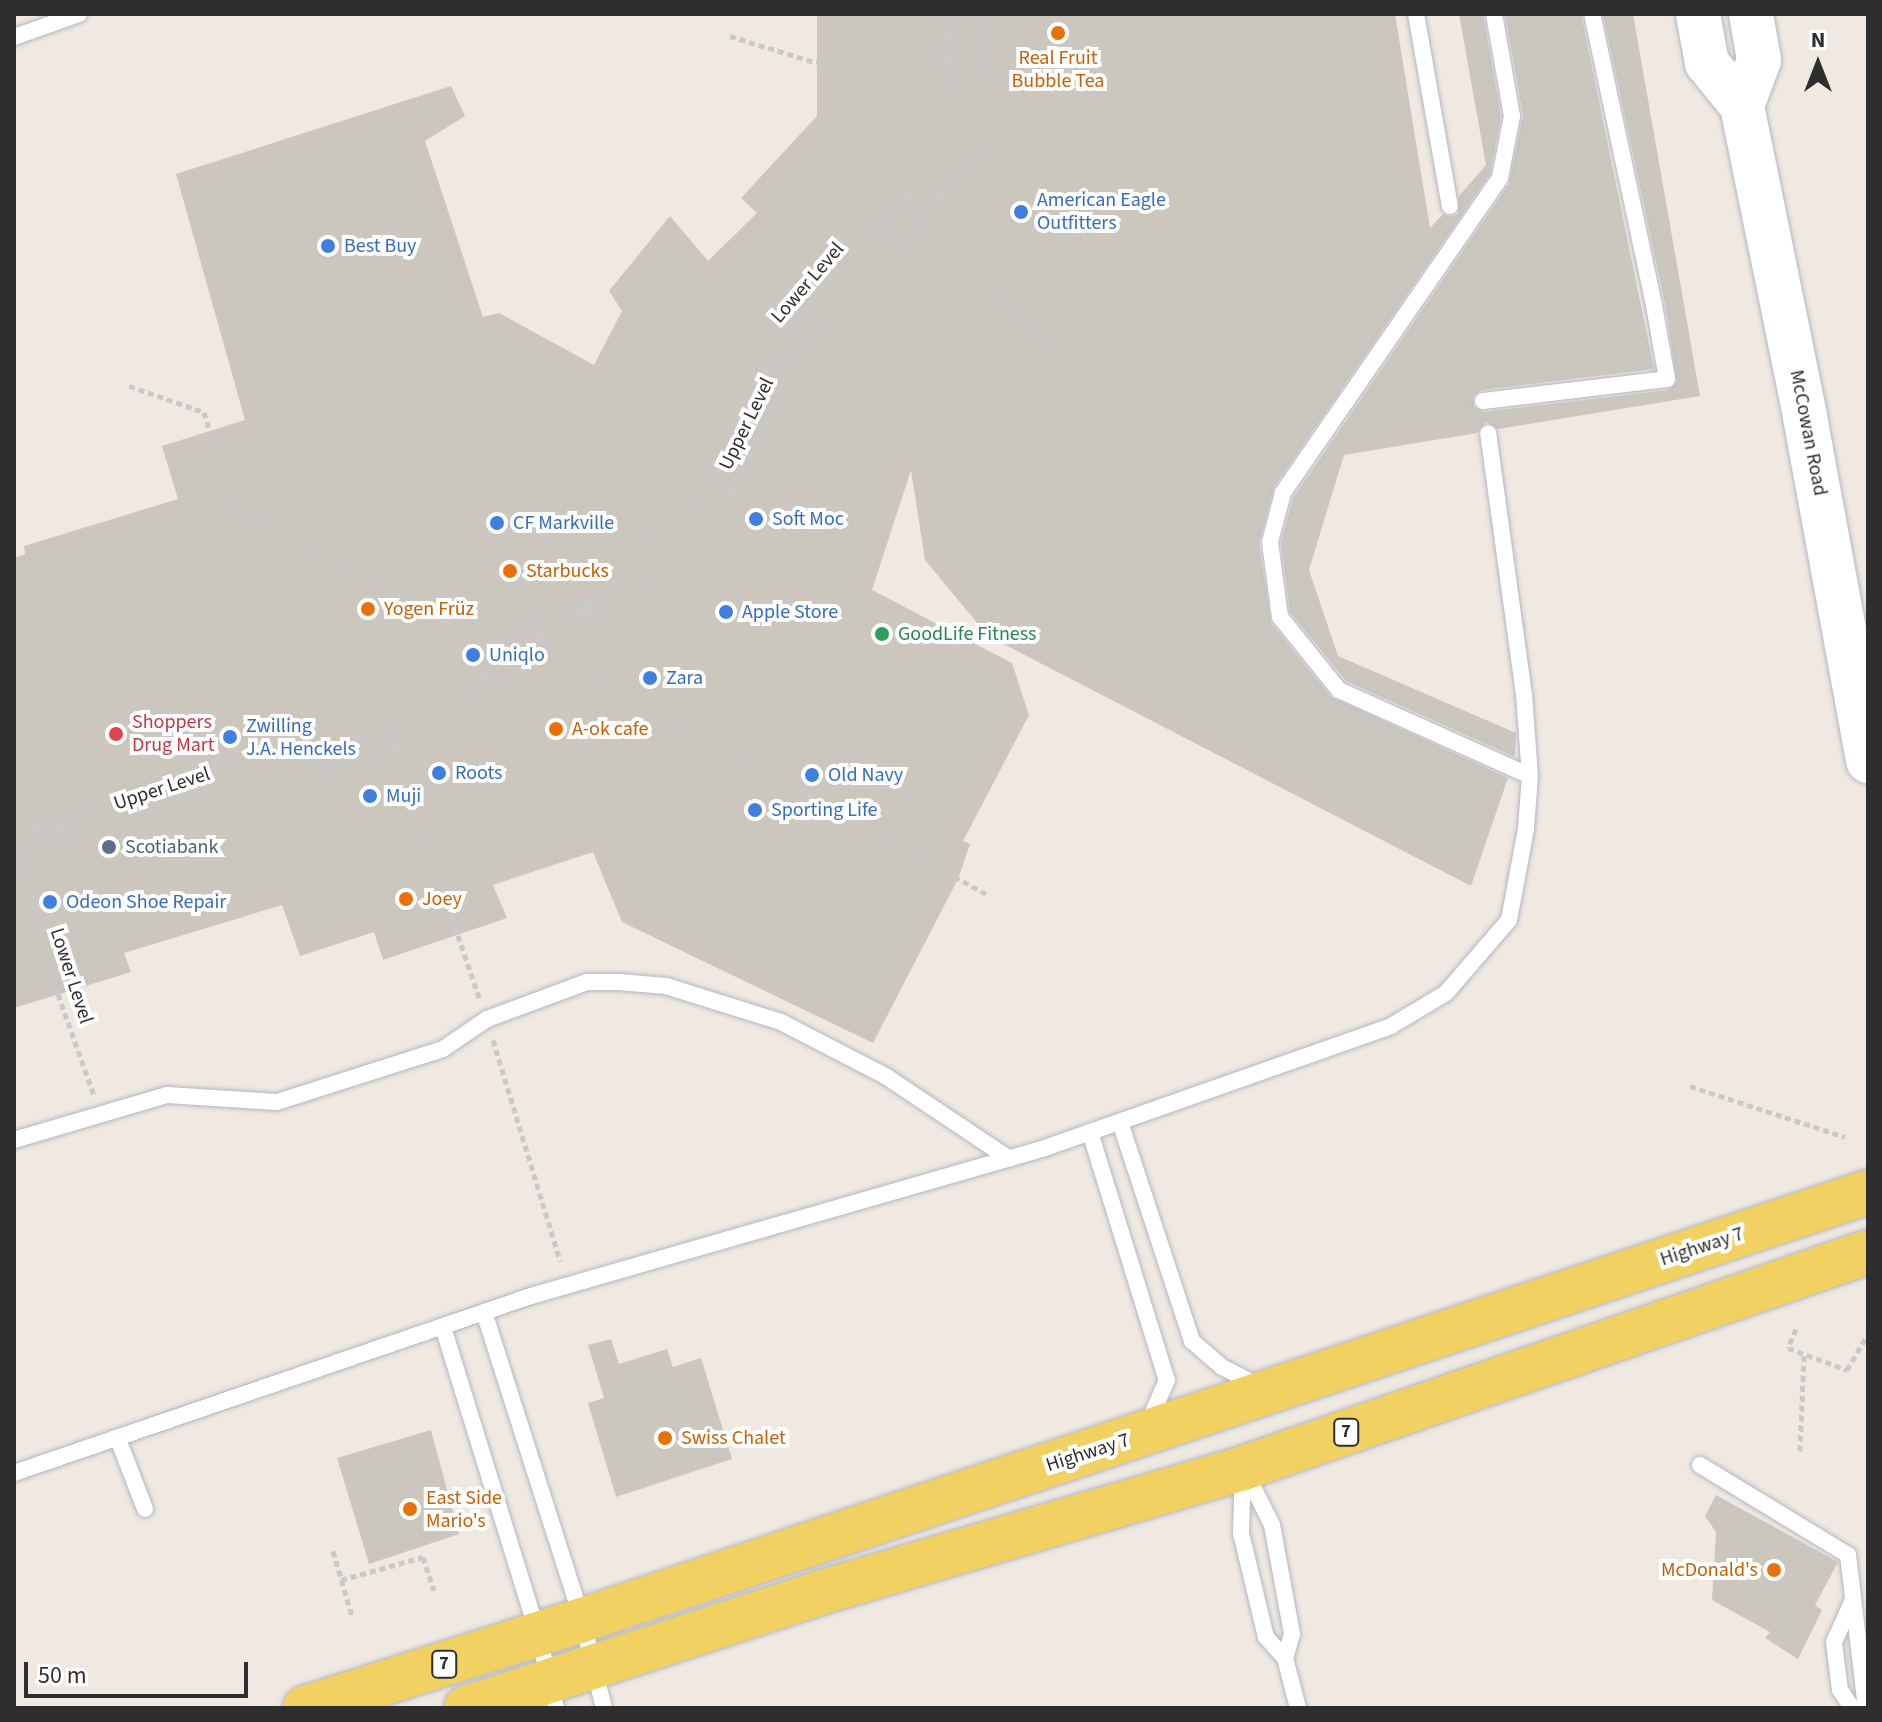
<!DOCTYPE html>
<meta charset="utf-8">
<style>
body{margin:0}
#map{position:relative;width:1882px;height:1722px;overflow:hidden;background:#efe9e1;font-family:"Source Sans 3",sans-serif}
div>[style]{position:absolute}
.building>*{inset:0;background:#cbc7bf}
.path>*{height:5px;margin-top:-2.5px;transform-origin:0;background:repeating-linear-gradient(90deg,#c9c9c9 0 6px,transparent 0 10px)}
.roads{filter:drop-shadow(0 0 2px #b4b7c1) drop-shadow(0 0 2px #b4b7c1)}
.service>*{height:16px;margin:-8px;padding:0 8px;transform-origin:8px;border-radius:8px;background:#fff}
.secondary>*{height:44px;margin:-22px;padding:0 22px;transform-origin:22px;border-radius:22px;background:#fff}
.primary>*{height:44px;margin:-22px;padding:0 22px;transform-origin:22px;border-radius:22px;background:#f2d163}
.dots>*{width:22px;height:22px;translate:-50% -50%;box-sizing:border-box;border:4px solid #fff;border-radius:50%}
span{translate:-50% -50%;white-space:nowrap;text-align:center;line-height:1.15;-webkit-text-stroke:8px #fff;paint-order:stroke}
.shield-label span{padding:2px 6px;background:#fff;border:2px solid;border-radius:6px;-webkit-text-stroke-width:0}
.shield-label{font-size:18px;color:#2e2e2e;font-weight:700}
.food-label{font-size:20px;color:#c56008}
.left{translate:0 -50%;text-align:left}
.right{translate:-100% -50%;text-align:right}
.shop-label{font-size:20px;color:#366cbe}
.street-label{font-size:20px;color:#2e2e2e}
.leisure-label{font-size:20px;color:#27864d}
.health-label{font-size:20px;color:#be3a42}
.service-label{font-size:20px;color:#4e5e75}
.frame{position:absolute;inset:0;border:16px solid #2e2e2e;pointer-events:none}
.north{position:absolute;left:1778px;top:24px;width:80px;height:80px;-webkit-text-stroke:6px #fff;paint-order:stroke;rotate:0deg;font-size:22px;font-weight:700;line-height:32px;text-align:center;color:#2e2e2e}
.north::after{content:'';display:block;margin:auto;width:28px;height:36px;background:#2e2e2e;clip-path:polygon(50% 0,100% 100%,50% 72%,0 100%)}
.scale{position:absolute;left:24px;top:1662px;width:224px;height:36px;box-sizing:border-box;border:4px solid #2e2e2e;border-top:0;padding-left:10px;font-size:24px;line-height:28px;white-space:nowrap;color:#2e2e2e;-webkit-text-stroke:6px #fff;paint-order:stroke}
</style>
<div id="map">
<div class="building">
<i style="clip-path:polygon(817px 14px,1395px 14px,1430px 228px,1443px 214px,1451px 217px,1458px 214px,1459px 196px,1486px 165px,1459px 14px,1483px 14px,1501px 116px,1490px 174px,1274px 487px,1259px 543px,1271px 623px,1331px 697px,1508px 778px,1471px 886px,988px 636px,925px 560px,911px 470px,872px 590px,1012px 663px,1029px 715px,963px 841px,970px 844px,958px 879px,873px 1043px,622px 922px,593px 852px,493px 885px,507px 918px,383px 960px,374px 932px,300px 956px,282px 905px,124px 953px,131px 972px,14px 1008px,14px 558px,25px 554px,24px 546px,178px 499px,162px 446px,245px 420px,176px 174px,451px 86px,465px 116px,425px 141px,483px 317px,499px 313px,594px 365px,622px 311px,609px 291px,670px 216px,708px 261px,757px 213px,741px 198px,817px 116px)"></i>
<i style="clip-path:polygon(1505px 14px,1581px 14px,1654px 369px,1482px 390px,1473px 396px,1474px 407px,1484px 412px,1668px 390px,1677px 382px,1665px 303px,1603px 14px,1633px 14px,1700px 396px,1498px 429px,1486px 422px,1477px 433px,1344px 455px,1309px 570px,1338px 656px,1516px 733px,1515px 757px,1346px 681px,1290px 612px,1281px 543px,1293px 498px,1509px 184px,1523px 115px)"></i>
<i style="clip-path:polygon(611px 1339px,619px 1364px,667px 1349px,673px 1367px,701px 1358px,732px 1459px,616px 1497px,588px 1403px,604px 1398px,588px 1345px)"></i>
<i style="clip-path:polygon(431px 1430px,459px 1534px,369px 1564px,337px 1458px)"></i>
<i style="clip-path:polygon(1716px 1495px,1838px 1562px,1815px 1605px,1822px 1610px,1798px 1659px,1765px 1638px,1770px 1632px,1712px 1600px,1716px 1532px,1705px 1516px)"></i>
</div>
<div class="path">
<i style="left:969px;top:14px;width:26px;rotate:59deg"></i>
<i style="left:730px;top:36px;width:91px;rotate:17.2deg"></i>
<i style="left:817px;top:63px;width:265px;rotate:-2.2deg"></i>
<i style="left:948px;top:38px;width:28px;rotate:-60deg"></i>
<i style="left:948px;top:79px;width:137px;rotate:-2.5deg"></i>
<i style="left:906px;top:196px;width:40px;rotate:-7.1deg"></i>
<i style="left:897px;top:205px;width:253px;rotate:42deg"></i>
<i style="left:881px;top:224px;width:184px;rotate:42.4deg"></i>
<i style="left:761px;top:381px;width:42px;rotate:-33.3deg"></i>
<i style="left:129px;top:386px;width:79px;rotate:19.1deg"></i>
<i style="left:204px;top:412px;width:99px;rotate:74.1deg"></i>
<i style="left:231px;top:507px;width:330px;rotate:28.2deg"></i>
<i style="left:254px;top:521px;width:102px;rotate:-18.3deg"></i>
<i style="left:557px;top:612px;width:50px;rotate:1.1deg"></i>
<i style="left:518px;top:623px;width:115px;rotate:34.4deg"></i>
<i style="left:613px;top:688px;width:428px;rotate:28.9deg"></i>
<i style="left:566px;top:625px;width:38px;rotate:-37deg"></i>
<i style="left:480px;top:680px;width:29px"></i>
<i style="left:387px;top:727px;width:288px;rotate:71.2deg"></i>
<i style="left:300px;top:757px;width:38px;rotate:15deg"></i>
<i style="left:34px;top:828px;width:46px;rotate:3.7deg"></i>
<i style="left:14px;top:832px;width:256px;rotate:-18.2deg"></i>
<i style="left:257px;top:752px;width:24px;rotate:28deg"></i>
<i style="left:278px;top:763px;width:197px;rotate:-18.3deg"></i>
<i style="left:465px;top:701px;width:94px;rotate:-55.8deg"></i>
<i style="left:518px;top:623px;width:102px;rotate:-17deg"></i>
<i style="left:616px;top:593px;width:113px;rotate:-59.8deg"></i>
<i style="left:673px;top:495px;width:42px;rotate:-19.3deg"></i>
<i style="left:713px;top:481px;width:162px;rotate:-64.4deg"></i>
<i style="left:783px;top:335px;width:251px;rotate:-48.9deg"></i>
<i style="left:948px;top:146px;width:132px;rotate:-90.4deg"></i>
<i style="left:43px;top:842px;width:45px;rotate:-39.6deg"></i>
<i style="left:14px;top:844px;width:156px;rotate:73.7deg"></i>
<i style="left:58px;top:994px;width:107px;rotate:70.4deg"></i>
<i style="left:14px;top:853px;width:250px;rotate:-17.7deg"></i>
<i style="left:252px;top:777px;width:31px;rotate:19deg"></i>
<i style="left:281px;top:787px;width:200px;rotate:-18.1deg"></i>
<i style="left:471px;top:725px;width:120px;rotate:-50.7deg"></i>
<i style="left:547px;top:632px;width:89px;rotate:-15.6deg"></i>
<i style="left:633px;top:608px;width:116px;rotate:-62.3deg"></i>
<i style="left:687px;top:505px;width:46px;rotate:-15.3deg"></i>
<i style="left:731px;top:493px;width:166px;rotate:-63.9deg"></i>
<i style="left:804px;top:344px;width:265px;rotate:-47.1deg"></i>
<i style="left:984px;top:150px;width:136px;rotate:-90.4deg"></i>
<i style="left:493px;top:1040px;width:231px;rotate:73.1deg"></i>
<i style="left:1690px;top:1086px;width:163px;rotate:18.2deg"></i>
<i style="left:1796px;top:1329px;width:21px;rotate:113deg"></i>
<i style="left:1788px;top:1348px;width:63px;rotate:20.4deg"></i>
<i style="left:1847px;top:1370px;width:42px;rotate:-59.7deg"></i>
<i style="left:1800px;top:1451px;width:97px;rotate:-87.6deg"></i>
<i style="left:333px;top:1551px;width:68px;rotate:73.7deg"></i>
<i style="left:341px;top:1580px;width:85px;rotate:-15.7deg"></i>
<i style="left:423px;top:1557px;width:35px;rotate:72deg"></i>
</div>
<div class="roads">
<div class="service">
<i style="left:1416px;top:14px;width:195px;rotate:80deg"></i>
<i style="left:1494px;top:14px;width:104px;rotate:80deg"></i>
<i style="left:1512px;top:116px;width:63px;rotate:101deg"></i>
<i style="left:1500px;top:178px;width:383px;rotate:124.6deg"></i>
<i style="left:1283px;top:493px;width:51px;rotate:104.9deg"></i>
<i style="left:1270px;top:542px;width:76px;rotate:82.4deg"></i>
<i style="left:1280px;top:617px;width:94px;rotate:51.1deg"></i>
<i style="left:1339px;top:690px;width:209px;rotate:24.2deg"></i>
<i style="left:14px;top:37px;width:69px;rotate:-19.5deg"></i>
<i style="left:1483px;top:401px;width:185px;rotate:-6.8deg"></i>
<i style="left:1667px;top:379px;width:75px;rotate:-100deg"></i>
<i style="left:1654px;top:305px;width:298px;rotate:-102deg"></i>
<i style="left:1120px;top:1122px;width:231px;rotate:71.8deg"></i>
<i style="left:1192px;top:1341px;width:40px;rotate:41deg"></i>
<i style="left:1222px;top:1367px;width:44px;rotate:27.1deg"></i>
<i style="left:1090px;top:1132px;width:260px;rotate:72.8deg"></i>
<i style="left:1167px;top:1380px;width:47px;rotate:113.8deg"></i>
<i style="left:14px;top:1140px;width:159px;rotate:-16.4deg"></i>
<i style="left:167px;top:1095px;width:110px;rotate:3.6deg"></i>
<i style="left:277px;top:1102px;width:174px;rotate:-17.7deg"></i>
<i style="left:443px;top:1049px;width:53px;rotate:-34.3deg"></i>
<i style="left:487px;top:1019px;width:107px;rotate:-20.3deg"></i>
<i style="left:587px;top:982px;width:32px"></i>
<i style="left:619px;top:982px;width:47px;rotate:4.9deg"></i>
<i style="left:666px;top:986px;width:121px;rotate:17.4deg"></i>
<i style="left:781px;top:1022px;width:119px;rotate:27.4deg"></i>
<i style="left:887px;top:1077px;width:146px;rotate:33.8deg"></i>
<i style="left:484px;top:1312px;width:323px;rotate:72.3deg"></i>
<i style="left:582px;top:1620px;width:91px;rotate:76deg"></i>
<i style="left:443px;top:1327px;width:321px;rotate:72.8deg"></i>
<i style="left:538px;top:1634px;width:76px;rotate:76.3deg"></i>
<i style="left:118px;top:1439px;width:75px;rotate:68.9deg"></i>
<i style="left:1700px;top:1465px;width:173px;rotate:31.3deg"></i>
<i style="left:1848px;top:1555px;width:154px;rotate:83.3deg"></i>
<i style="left:1243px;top:1469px;width:64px;rotate:91.8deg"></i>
<i style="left:1241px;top:1533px;width:107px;rotate:76.5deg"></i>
<i style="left:1266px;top:1637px;width:28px;rotate:48deg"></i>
<i style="left:1285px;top:1658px;width:52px;rotate:75.4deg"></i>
<i style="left:14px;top:1473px;width:546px;rotate:-18.9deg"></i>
<i style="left:531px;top:1296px;width:535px;rotate:-16.06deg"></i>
<i style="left:1045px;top:1148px;width:367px;rotate:-19.4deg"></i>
<i style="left:1391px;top:1026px;width:64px;rotate:-31deg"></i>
<i style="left:1446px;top:993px;width:96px;rotate:-49.2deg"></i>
<i style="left:1509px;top:920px;width:93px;rotate:-79.4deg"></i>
<i style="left:1526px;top:829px;width:53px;rotate:-85.7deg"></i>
<i style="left:1530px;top:776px;width:81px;rotate:-94.2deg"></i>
<i style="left:1524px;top:695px;width:264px;rotate:-97.8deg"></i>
<i style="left:1246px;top:1473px;width:58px;rotate:63.4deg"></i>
<i style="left:1272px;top:1525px;width:111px;rotate:79.6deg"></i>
<i style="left:1292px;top:1634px;width:25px;rotate:106deg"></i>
<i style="left:1852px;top:1602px;width:44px;rotate:114.2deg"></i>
<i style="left:1834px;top:1642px;width:48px;rotate:82.9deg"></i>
<i style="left:1840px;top:1690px;width:22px;rotate:56deg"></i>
</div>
<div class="secondary">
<i style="left:1698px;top:14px;width:50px;rotate:79.6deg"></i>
<i style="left:1707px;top:63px;width:55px;rotate:50.9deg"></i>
<i style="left:1742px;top:106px;width:317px;rotate:78.5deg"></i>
<i style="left:1805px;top:417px;width:350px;rotate:79.6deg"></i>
<i style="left:1742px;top:106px;width:49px;rotate:-69.7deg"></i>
<i style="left:1759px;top:60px;width:47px;rotate:-99.9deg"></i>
</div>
<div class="primary">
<i style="left:305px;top:1708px;width:291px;rotate:-17.6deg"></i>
<i style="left:582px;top:1620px;width:1355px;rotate:-18.41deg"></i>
<i style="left:466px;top:1708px;width:371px;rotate:-18deg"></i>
<i style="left:819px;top:1593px;width:442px;rotate:-16.4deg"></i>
<i style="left:1243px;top:1468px;width:661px;rotate:-19.07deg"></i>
</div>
</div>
<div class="dots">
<i style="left:1058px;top:33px;background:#e8710a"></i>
<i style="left:1021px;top:212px;background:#3f7fe0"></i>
<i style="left:328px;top:246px;background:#3f7fe0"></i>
<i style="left:756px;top:519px;background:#3f7fe0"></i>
<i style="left:497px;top:523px;background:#3f7fe0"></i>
<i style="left:510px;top:571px;background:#e8710a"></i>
<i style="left:368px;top:609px;background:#e8710a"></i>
<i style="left:726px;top:612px;background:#3f7fe0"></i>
<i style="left:882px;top:634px;background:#2e9e5b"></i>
<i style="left:473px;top:655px;background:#3f7fe0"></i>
<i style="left:650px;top:678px;background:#3f7fe0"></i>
<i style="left:556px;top:729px;background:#e8710a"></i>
<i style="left:116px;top:734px;background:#e0444e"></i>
<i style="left:230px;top:737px;background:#3f7fe0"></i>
<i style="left:439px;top:773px;background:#3f7fe0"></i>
<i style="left:812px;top:775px;background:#3f7fe0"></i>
<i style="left:370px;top:796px;background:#3f7fe0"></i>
<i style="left:755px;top:810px;background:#3f7fe0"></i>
<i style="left:109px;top:847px;background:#5c6f8a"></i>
<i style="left:406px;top:899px;background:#e8710a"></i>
<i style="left:50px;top:902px;background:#3f7fe0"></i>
<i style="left:665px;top:1438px;background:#e8710a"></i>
<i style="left:410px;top:1509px;background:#e8710a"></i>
<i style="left:1774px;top:1570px;background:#e8710a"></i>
</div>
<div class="shield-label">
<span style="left:1346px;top:1432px">7</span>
<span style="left:444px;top:1664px">7</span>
</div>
<div class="food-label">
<span style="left:1058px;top:70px">Real Fruit<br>Bubble Tea</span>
<span class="left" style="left:526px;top:571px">Starbucks</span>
<span class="left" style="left:384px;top:609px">Yogen Früz</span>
<span class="left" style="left:572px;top:729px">A-ok cafe</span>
<span class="left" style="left:422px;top:899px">Joey</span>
<span class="left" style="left:681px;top:1438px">Swiss Chalet</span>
<span class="left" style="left:426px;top:1510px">East Side<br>Mario's</span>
<span class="right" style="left:1758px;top:1570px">McDonald's</span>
</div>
<div class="shop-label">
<span class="left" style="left:1037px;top:212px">American Eagle<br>Outfitters</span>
<span class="left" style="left:344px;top:246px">Best Buy</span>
<span class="left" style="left:772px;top:519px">Soft Moc</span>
<span class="left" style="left:513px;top:523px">CF Markville</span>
<span class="left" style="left:742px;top:612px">Apple Store</span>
<span class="left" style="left:489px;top:655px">Uniqlo</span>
<span class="left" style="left:666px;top:678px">Zara</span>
<span class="left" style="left:246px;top:738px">Zwilling<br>J.A. Henckels</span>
<span class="left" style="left:455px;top:773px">Roots</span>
<span class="left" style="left:828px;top:775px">Old Navy</span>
<span class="left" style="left:386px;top:796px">Muji</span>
<span class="left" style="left:771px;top:810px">Sporting Life</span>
<span class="left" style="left:66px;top:902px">Odeon Shoe Repair</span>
</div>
<div class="street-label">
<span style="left:808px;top:283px;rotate:-49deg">Lower Level</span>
<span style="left:747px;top:424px;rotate:-64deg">Upper Level</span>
<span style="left:1808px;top:433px;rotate:79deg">McCowan Road</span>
<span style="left:162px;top:789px;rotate:-18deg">Upper Level</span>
<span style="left:71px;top:976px;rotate:72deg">Lower Level</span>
<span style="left:1702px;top:1247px;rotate:-18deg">Highway 7</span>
<span style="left:1088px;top:1453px;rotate:-18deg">Highway 7</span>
</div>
<div class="leisure-label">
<span class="left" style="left:898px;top:634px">GoodLife Fitness</span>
</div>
<div class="health-label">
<span class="left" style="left:132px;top:734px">Shoppers<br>Drug Mart</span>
</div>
<div class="service-label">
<span class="left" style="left:125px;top:847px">Scotiabank</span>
</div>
<div class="frame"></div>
<div class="north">N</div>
<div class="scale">50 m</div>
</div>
